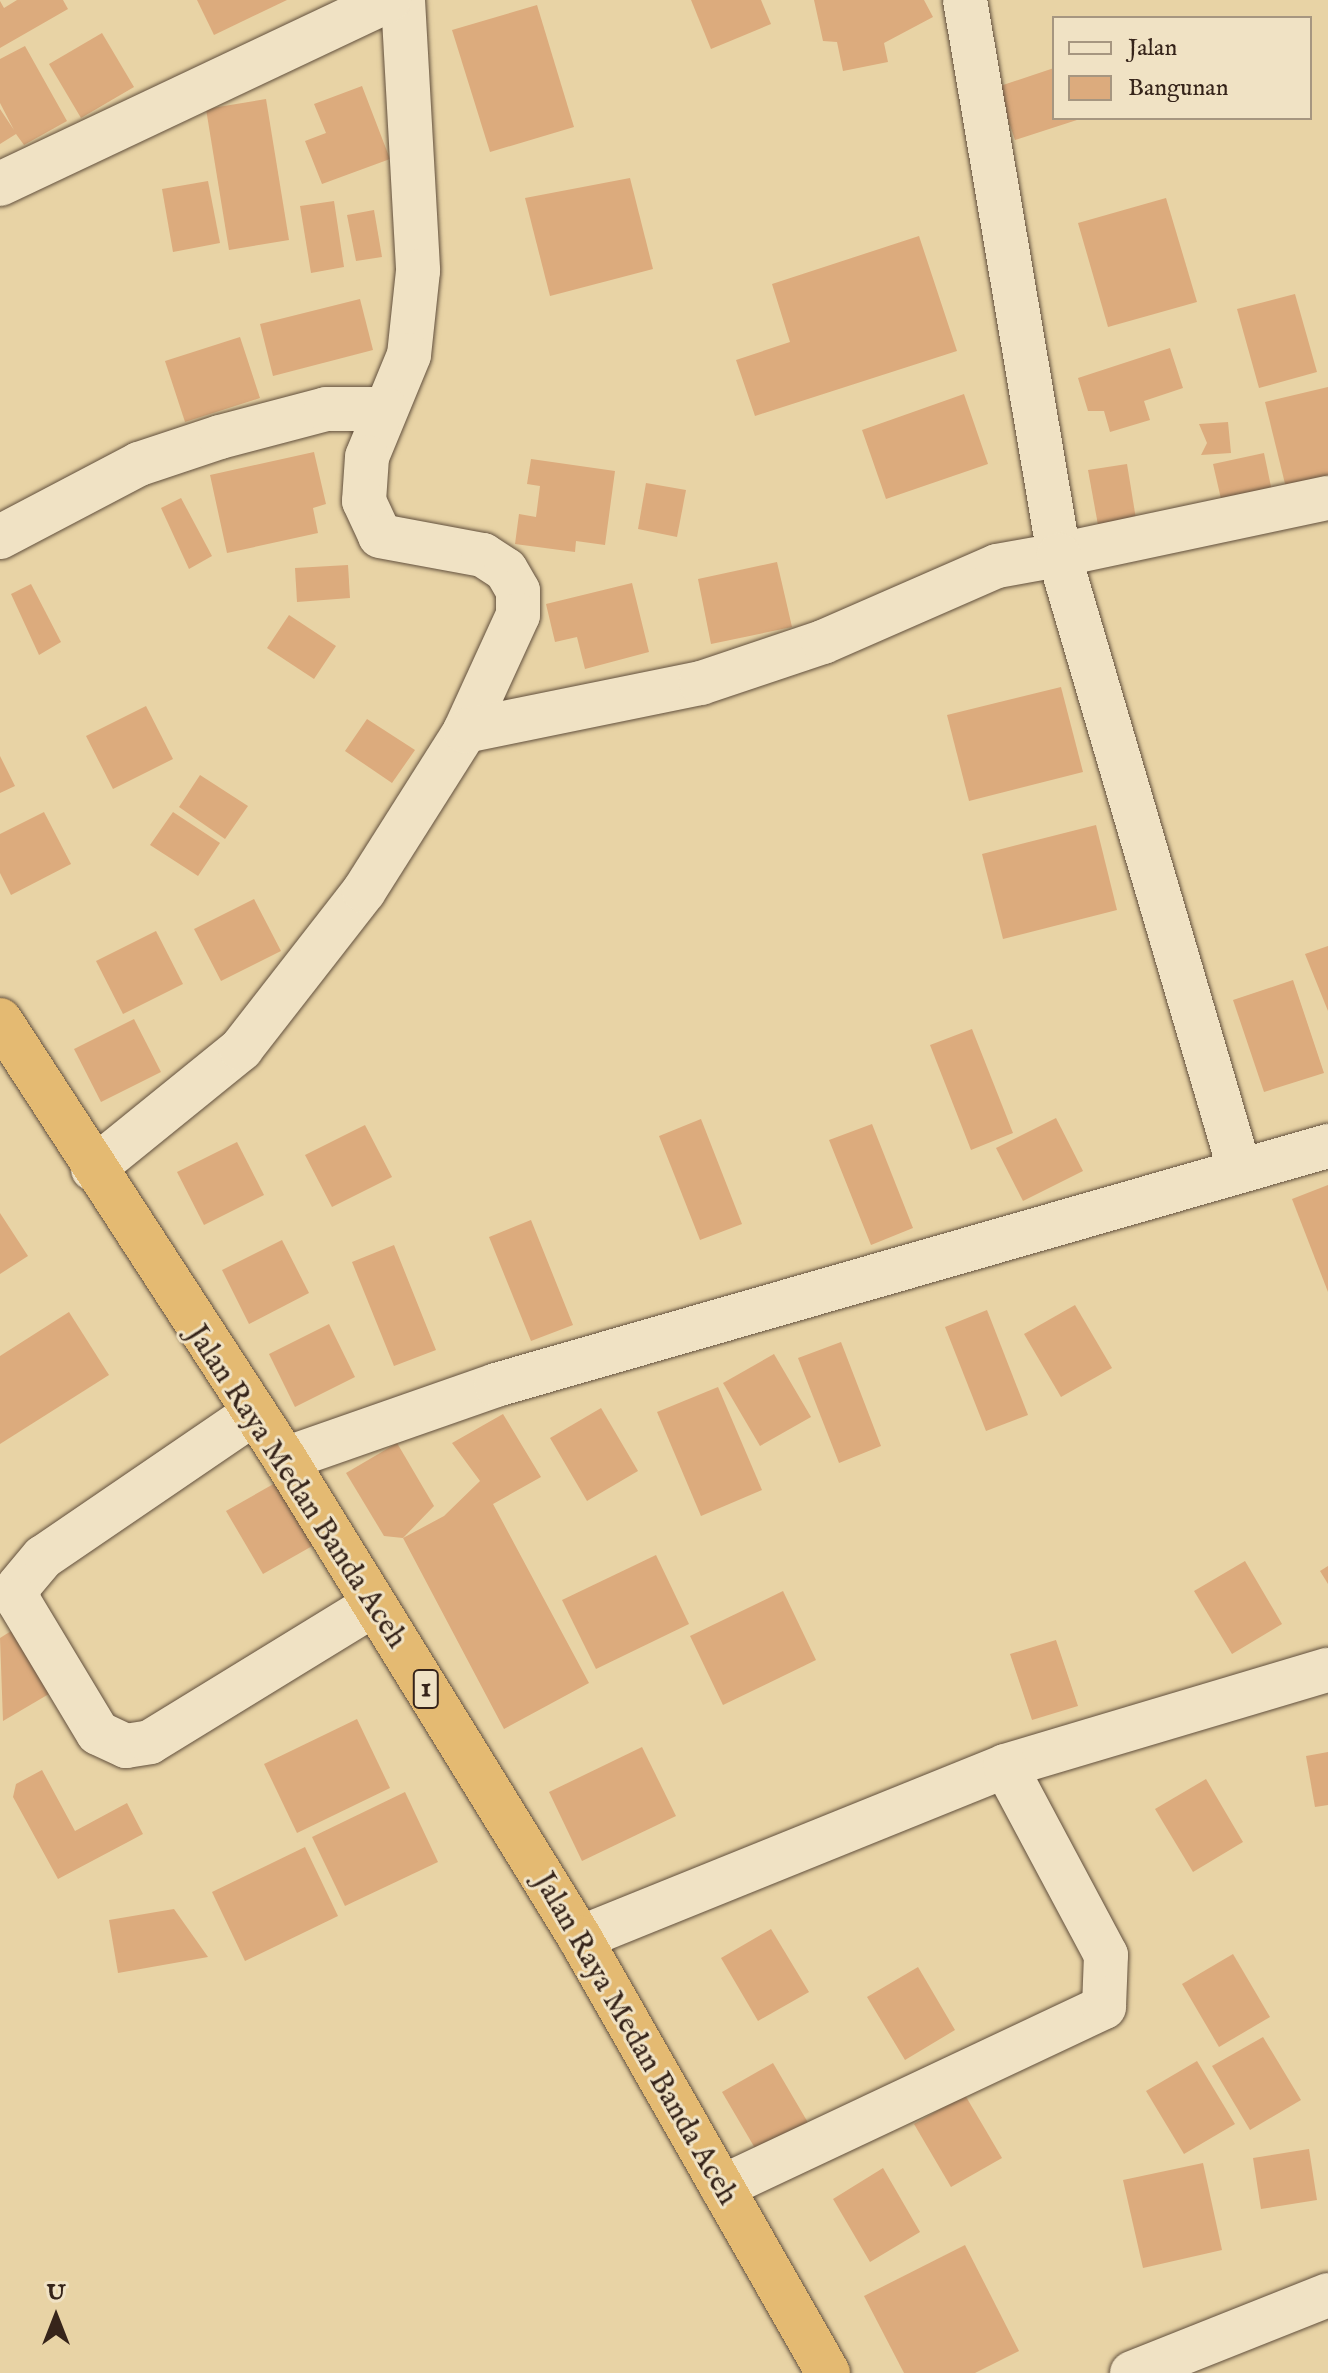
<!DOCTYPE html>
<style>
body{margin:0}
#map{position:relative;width:1328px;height:2373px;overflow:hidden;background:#e8d3a5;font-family:"IM FELL English",serif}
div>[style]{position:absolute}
.building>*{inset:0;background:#dcab7d}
.roads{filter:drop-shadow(0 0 2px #62503d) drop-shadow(0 0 2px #62503d)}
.minor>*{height:44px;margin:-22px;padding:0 22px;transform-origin:22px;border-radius:22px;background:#f0e2c4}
.highway>*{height:44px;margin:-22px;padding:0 22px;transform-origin:22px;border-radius:22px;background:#e4ba72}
span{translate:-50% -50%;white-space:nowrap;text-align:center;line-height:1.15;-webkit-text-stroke:6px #f0e2c4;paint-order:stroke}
.shield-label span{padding:2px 6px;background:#f0e2c4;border:2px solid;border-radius:6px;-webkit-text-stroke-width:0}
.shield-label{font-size:28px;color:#36241a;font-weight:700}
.street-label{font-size:30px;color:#36241a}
.legend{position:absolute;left:1052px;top:16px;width:260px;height:104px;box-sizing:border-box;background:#f0e2c4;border:2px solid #a69680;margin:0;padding:10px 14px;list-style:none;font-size:24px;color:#36241a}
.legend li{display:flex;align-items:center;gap:16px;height:40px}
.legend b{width:40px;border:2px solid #a69680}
.north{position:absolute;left:16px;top:2277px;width:80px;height:80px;-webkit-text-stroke:6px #f0e2c4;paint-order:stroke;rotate:0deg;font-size:22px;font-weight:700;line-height:32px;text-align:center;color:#36241a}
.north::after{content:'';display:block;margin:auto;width:28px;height:36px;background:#36241a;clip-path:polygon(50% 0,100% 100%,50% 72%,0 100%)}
</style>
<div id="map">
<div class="building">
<i style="clip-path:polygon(17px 0,63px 0,68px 9px,0 48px,0 1px,4px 8px)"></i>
<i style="clip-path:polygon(197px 0,287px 0,214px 35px)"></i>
<i style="clip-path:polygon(691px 0,761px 0,771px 24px,711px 49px)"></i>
<i style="clip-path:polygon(814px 0,924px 0,933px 17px,884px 43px,888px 62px,843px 71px,837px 42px,823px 41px)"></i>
<i style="clip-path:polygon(537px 5px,574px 127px,490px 152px,452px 30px)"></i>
<i style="clip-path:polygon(102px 33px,134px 87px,81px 118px,49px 64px)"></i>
<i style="clip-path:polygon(25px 46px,67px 121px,24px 145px,16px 134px,0 144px,0 109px,14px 130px,0 103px,0 59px)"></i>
<i style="clip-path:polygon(1054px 68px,1054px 118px,1080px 119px,1015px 140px,997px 87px)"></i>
<i style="clip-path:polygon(362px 86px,390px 159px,322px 184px,305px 141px,326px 133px,314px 104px)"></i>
<i style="clip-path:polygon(266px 99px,289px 240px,229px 250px,206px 109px)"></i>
<i style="clip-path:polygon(630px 178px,653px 269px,550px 296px,525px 198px)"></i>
<i style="clip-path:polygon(208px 181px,220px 243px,173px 252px,162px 189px)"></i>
<i style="clip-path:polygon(1166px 198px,1197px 302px,1108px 327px,1078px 223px)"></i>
<i style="clip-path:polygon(334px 201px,344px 267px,311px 273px,300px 206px)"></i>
<i style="clip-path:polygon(374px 210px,382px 257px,356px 261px,347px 215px)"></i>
<i style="clip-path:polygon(919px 236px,957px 351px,755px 416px,736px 360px,790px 342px,772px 284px)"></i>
<i style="clip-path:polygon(1295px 294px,1317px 372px,1259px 388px,1237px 309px)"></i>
<i style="clip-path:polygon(360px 299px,373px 350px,273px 376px,260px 324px)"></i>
<i style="clip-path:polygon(240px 337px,260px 398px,185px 422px,165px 361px)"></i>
<i style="clip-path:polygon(1170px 348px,1183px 388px,1144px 401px,1150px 420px,1110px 432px,1104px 411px,1088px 411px,1078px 378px)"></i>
<i style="clip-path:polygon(1328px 387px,1328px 486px,1288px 496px,1265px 402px)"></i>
<i style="clip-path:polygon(964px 394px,988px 464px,886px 499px,862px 430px)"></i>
<i style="clip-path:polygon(1228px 422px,1231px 453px,1201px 455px,1207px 443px,1199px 424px)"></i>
<i style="clip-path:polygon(314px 452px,326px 504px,313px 508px,318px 533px,227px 553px,210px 475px)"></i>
<i style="clip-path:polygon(1264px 453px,1274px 501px,1224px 512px,1213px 464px)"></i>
<i style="clip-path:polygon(531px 459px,615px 471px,605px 545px,576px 541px,575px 552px,515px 544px,519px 514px,536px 517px,540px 486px,527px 484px)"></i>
<i style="clip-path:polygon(1127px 464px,1136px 519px,1098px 525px,1088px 470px)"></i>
<i style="clip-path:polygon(646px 483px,686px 490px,677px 537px,638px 529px)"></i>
<i style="clip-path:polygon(181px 498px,212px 556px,189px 569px,161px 508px)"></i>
<i style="clip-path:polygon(777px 562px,792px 627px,711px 644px,698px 579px)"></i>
<i style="clip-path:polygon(348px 565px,350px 598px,297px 602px,295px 568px)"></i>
<i style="clip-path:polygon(632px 583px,649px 652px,585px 669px,577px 637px,555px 642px,546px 604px)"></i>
<i style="clip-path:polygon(31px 584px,61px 642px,39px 655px,11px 594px)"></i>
<i style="clip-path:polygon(289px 615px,336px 646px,314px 679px,267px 648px)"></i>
<i style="clip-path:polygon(1061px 687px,1083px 772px,969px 801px,947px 715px)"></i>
<i style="clip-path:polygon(146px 706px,173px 759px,113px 789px,86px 736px)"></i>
<i style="clip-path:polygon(367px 719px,415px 750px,392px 783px,345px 751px)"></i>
<i style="clip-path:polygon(0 756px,15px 786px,0 793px)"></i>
<i style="clip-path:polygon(200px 775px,248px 806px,225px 839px,179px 807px)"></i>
<i style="clip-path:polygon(44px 812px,71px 864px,11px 895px,0 873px,0 834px)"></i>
<i style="clip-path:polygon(173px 812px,220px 843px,198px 876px,150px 845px)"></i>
<i style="clip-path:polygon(1096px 825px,1117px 910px,1003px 939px,982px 854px)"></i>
<i style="clip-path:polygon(254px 899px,281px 951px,221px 981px,194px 929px)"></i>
<i style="clip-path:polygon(156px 931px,183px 984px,123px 1014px,96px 961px)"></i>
<i style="clip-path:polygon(1328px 946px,1328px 1011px,1305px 954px)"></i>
<i style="clip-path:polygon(1293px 980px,1324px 1073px,1264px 1092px,1233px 1000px)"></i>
<i style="clip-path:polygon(134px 1019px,161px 1072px,101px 1102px,74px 1049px)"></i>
<i style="clip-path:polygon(972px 1029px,1013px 1133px,971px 1150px,930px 1045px)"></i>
<i style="clip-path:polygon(1056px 1118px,1083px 1171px,1023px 1201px,996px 1148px)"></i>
<i style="clip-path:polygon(701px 1119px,742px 1224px,700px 1240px,659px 1136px)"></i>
<i style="clip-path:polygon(872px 1124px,913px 1228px,871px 1245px,829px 1140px)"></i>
<i style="clip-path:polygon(365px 1125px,392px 1177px,332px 1207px,305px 1155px)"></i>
<i style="clip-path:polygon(237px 1142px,264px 1195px,204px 1225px,177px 1172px)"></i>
<i style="clip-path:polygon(1328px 1185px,1328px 1292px,1292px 1199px)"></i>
<i style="clip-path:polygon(0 1213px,28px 1256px,0 1274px)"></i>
<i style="clip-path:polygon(531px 1220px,573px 1325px,531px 1341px,489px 1237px)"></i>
<i style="clip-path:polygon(282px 1240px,309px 1293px,249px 1324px,222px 1270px)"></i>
<i style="clip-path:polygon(394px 1245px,436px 1350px,394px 1366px,352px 1262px)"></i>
<i style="clip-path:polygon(1075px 1305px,1112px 1368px,1061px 1397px,1024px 1334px)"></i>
<i style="clip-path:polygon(987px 1310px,1028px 1415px,986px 1431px,945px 1327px)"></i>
<i style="clip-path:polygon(69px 1312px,109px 1375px,0 1444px,0 1356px)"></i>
<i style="clip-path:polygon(329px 1324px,355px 1377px,295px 1407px,269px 1354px)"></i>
<i style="clip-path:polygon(841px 1342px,881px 1446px,839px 1463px,798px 1358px)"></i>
<i style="clip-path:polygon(774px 1354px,811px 1417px,760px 1446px,723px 1383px)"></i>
<i style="clip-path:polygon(718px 1387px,762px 1490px,701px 1516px,657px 1412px)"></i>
<i style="clip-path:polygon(601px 1408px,638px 1471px,587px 1501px,550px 1438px)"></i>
<i style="clip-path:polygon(503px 1414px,541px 1477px,493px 1504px,589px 1683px,504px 1729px,403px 1538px,444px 1516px,480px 1481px,452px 1443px)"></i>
<i style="clip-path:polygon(397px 1443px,434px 1506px,403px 1538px,384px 1536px,346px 1473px)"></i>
<i style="clip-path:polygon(277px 1482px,314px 1545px,263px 1574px,226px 1511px)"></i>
<i style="clip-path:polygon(656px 1555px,689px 1624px,596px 1669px,562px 1600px)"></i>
<i style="clip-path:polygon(1245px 1561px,1282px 1624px,1232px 1654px,1194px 1591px)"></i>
<i style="clip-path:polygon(1328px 1566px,1328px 1584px,1320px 1571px)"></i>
<i style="clip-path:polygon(783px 1591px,816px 1660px,723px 1705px,690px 1636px)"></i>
<i style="clip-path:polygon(16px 1628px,54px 1691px,3px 1721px,0 1638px)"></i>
<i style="clip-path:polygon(1056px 1640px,1078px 1706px,1032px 1720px,1010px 1654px)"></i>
<i style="clip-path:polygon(357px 1719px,390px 1788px,297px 1833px,264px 1764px)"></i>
<i style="clip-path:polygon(642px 1747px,676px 1816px,582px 1861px,549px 1792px)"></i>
<i style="clip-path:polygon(1328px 1752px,1328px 1805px,1315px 1807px,1306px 1756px)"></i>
<i style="clip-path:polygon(42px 1770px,75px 1831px,127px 1803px,143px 1834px,58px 1879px,13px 1797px,16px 1784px)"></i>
<i style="clip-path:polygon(1206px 1779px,1243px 1842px,1193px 1872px,1155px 1809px)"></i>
<i style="clip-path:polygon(405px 1792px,438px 1862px,345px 1906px,312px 1837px)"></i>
<i style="clip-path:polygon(305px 1847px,338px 1916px,245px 1961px,212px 1892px)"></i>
<i style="clip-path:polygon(174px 1909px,208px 1957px,118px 1973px,109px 1920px)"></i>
<i style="clip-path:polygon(771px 1929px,809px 1992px,758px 2021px,721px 1958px)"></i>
<i style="clip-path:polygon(1233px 1954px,1270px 2017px,1219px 2047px,1182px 1984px)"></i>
<i style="clip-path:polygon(918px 1967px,955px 2030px,905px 2060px,867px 1997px)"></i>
<i style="clip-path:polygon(1263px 2037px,1301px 2100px,1250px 2130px,1212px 2066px)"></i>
<i style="clip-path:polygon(1197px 2061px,1235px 2124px,1184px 2154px,1146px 2091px)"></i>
<i style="clip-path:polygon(773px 2063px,810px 2126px,759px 2155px,722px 2092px)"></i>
<i style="clip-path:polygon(965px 2095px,1002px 2158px,951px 2187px,914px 2124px)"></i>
<i style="clip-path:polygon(1309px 2149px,1317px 2200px,1261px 2209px,1253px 2158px)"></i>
<i style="clip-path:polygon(1203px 2163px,1222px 2250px,1143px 2268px,1123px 2180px)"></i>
<i style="clip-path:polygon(883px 2168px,920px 2232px,870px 2262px,833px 2199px)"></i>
<i style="clip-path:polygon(965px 2245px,1019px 2351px,975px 2373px,904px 2373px,864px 2296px)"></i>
</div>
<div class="roads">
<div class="minor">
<i style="left:403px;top:0;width:271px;rotate:86.8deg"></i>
<i style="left:418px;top:271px;width:84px;rotate:96.1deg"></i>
<i style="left:409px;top:355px;width:110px;rotate:112.4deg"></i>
<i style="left:367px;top:457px;width:44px;rotate:93.9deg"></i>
<i style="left:364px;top:501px;width:38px;rotate:65deg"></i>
<i style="left:380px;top:536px;width:105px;rotate:10.5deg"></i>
<i style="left:483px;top:555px;width:27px;rotate:33deg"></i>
<i style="left:506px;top:570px;width:24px;rotate:60deg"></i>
<i style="left:518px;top:591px;width:24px;rotate:90deg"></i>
<i style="left:518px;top:615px;width:128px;rotate:114.6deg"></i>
<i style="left:965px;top:0;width:563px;rotate:80.39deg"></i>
<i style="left:1059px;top:555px;width:275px;rotate:-12deg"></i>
<i style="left:0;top:184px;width:430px;rotate:-25.3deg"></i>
<i style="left:0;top:537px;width:157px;rotate:-27.7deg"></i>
<i style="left:139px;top:464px;width:85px;rotate:-18.4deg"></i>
<i style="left:220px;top:437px;width:110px;rotate:-14.8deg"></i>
<i style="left:326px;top:409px;width:60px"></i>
<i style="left:93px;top:1169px;width:191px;rotate:-39deg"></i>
<i style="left:241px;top:1049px;width:200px;rotate:-52.1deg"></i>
<i style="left:364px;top:891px;width:189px;rotate:-57.7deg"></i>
<i style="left:465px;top:731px;width:241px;rotate:-11.5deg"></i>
<i style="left:701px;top:683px;width:129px;rotate:-18.6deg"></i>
<i style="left:823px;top:642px;width:190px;rotate:-23.6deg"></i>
<i style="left:997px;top:566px;width:63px;rotate:-10.1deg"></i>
<i style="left:1059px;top:555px;width:642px;rotate:73.63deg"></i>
<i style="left:253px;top:1414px;width:254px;rotate:145.7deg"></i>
<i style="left:43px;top:1557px;width:38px;rotate:130deg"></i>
<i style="left:19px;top:1586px;width:14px;rotate:94deg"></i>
<i style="left:18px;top:1600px;width:155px;rotate:59deg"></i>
<i style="left:98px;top:1733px;width:31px;rotate:25deg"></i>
<i style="left:126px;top:1746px;width:24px;rotate:-9deg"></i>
<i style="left:150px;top:1742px;width:263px;rotate:-31.5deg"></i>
<i style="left:285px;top:1459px;width:224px;rotate:-19.3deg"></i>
<i style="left:496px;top:1385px;width:866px;rotate:-16.03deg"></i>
<i style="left:580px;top:1938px;width:458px;rotate:-22deg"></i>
<i style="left:1005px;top:1766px;width:337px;rotate:-16.6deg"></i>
<i style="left:722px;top:2187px;width:422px;rotate:-25.2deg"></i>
<i style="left:1104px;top:2007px;width:52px;rotate:-87.8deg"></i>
<i style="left:1106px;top:1955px;width:214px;rotate:-118.1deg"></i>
<i style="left:1132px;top:2373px;width:211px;rotate:-21.7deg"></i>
</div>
<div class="highway">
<i style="left:0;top:1020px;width:523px;rotate:57.01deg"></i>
<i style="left:285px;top:1459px;width:563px;rotate:58.37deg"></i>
<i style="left:580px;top:1938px;width:501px;rotate:60.31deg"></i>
</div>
</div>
<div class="shield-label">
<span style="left:426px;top:1689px">1</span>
</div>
<div class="street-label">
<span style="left:296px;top:1487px;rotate:57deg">Jalan Raya Medan Banda Aceh</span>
<span style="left:635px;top:2039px;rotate:60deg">Jalan Raya Medan Banda Aceh</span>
</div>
<ul class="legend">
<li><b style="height:10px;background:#f0e2c4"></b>Jalan</li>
<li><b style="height:22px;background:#dcab7d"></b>Bangunan</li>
</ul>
<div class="north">U</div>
</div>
